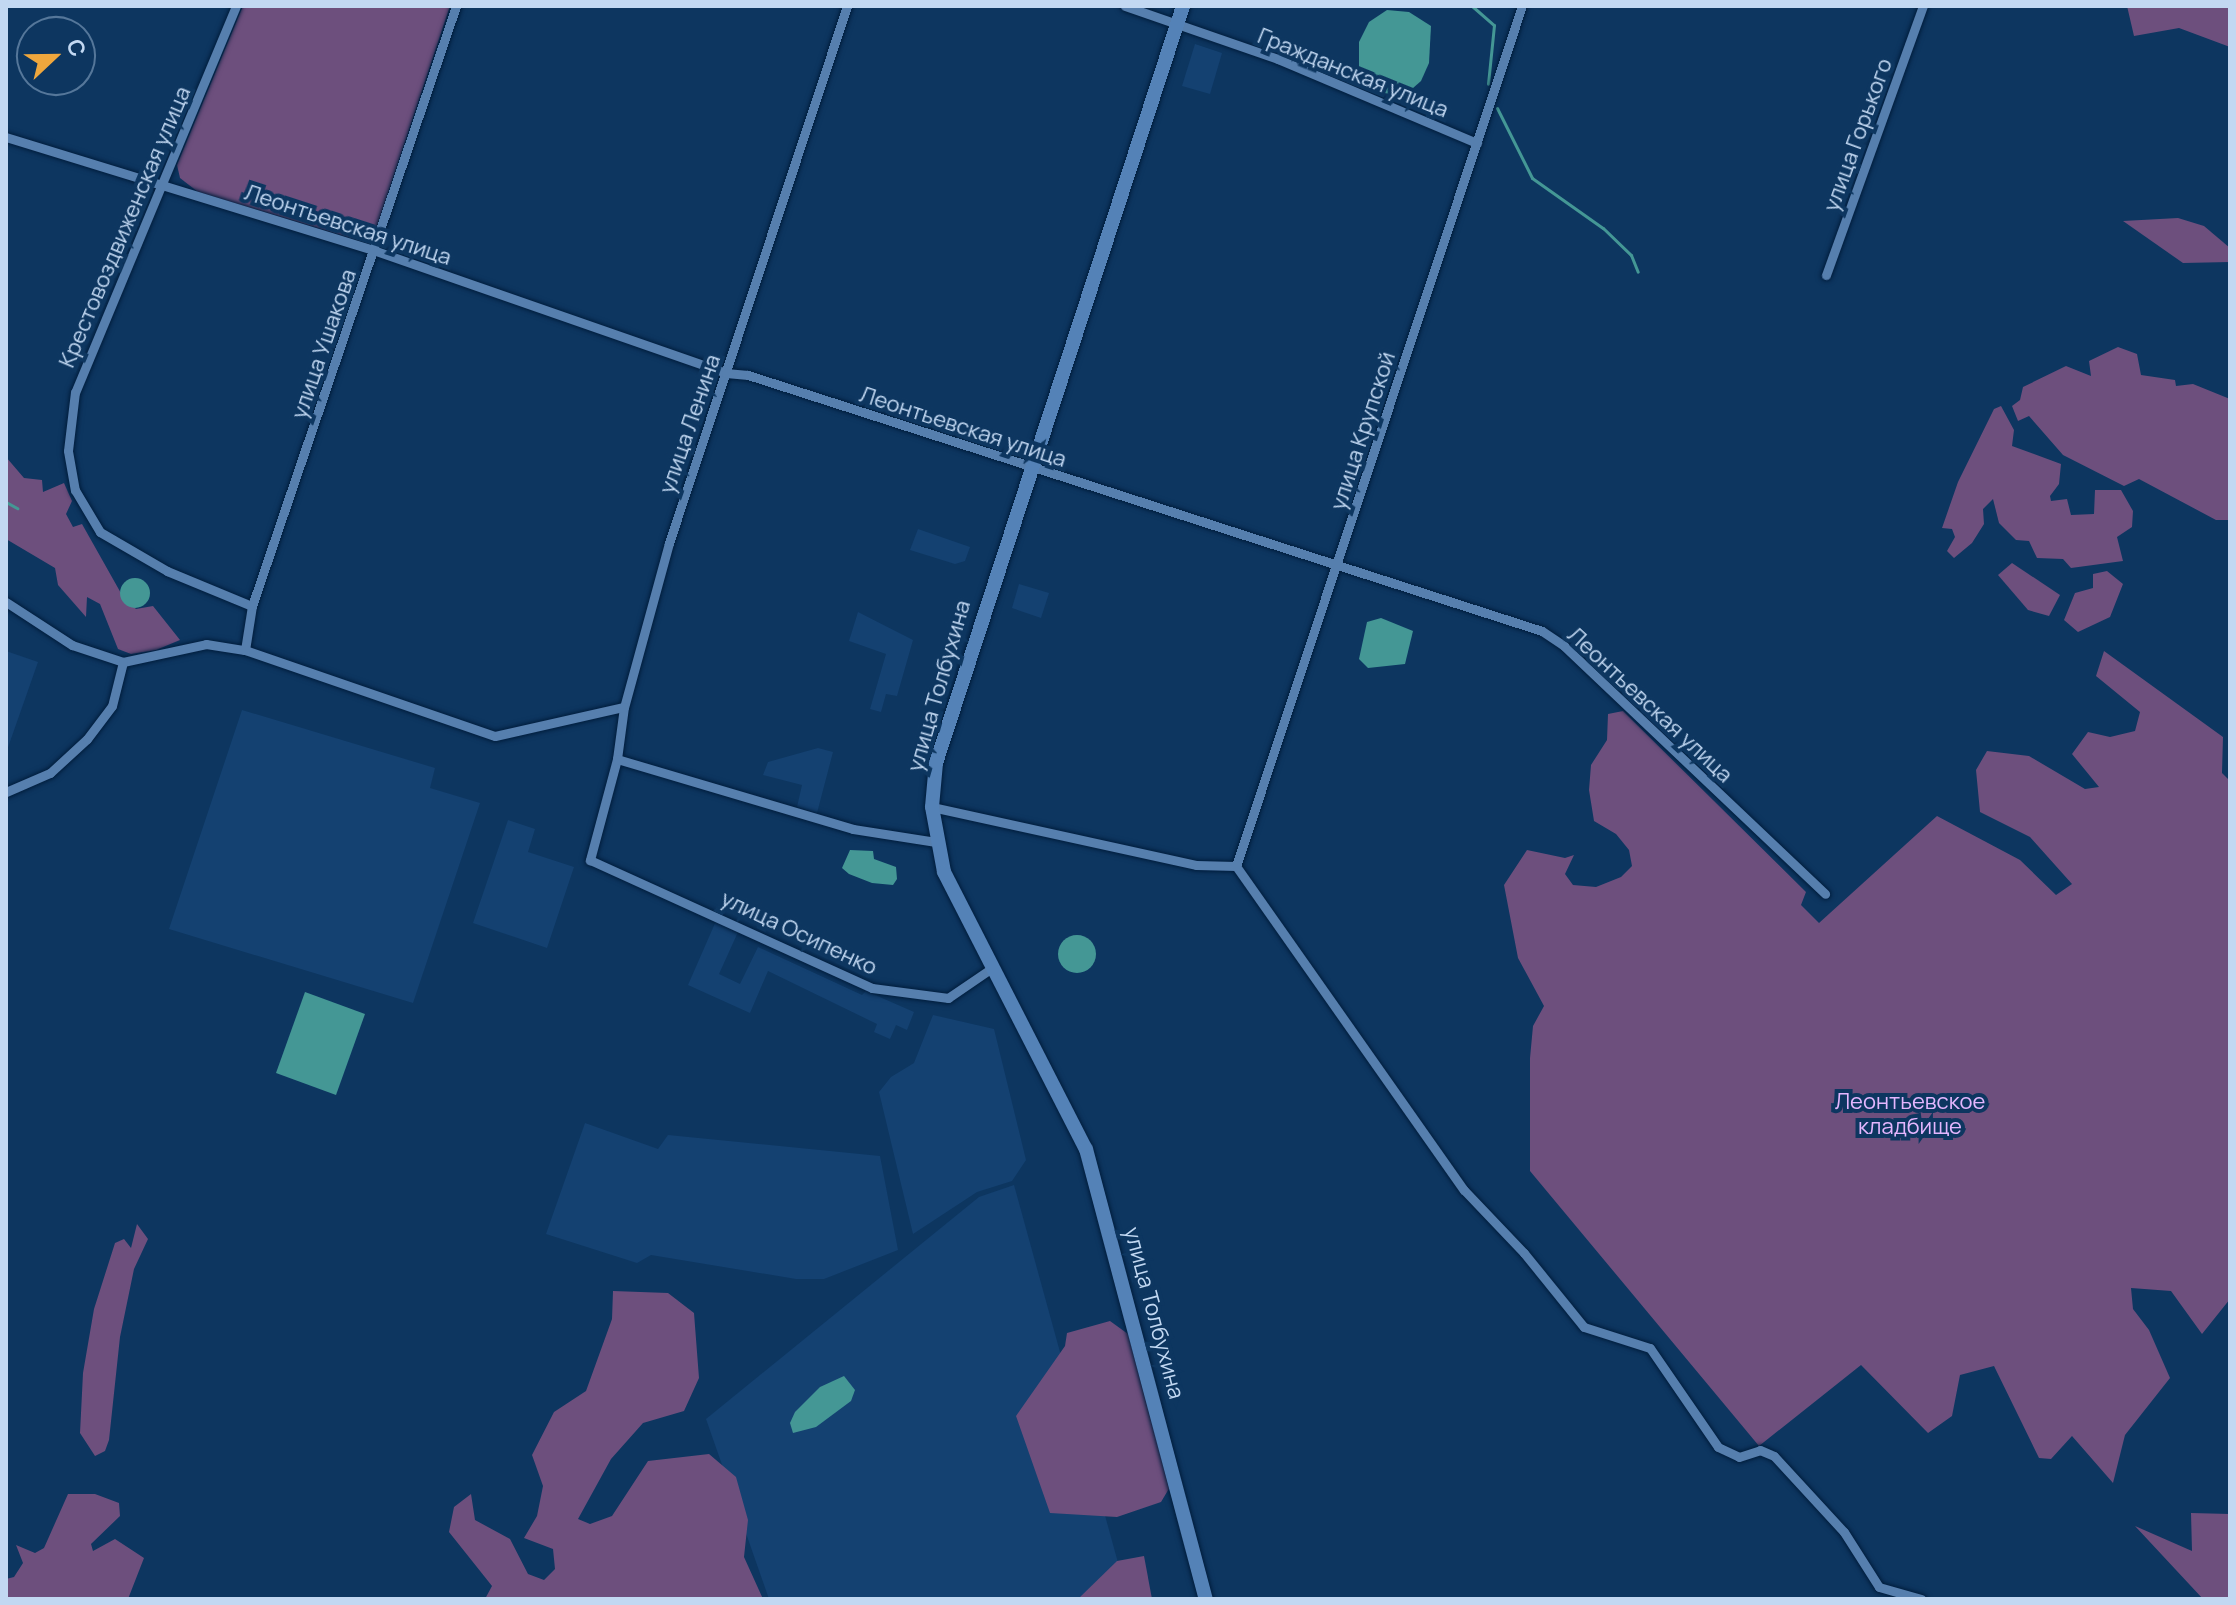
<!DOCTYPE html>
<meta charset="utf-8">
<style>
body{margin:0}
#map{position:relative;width:2236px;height:1605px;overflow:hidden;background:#0d3660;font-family:Manrope,sans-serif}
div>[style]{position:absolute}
.built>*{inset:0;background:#144171}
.green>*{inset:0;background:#6d4f7d}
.water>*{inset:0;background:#449795}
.round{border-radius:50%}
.stream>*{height:3px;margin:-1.5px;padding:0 1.5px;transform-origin:1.5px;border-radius:1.5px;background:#449795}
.roads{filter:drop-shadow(0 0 2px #011d3c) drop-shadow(0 0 2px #011d3c)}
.minor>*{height:9px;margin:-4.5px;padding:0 4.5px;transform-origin:4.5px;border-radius:4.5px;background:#567fae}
.secondary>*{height:14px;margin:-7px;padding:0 7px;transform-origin:7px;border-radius:7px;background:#5482b7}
span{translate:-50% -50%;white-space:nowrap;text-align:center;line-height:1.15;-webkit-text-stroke:8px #0d3660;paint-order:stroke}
.street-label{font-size:22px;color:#c2d8f2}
.park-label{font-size:22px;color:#e4b6fe}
.frame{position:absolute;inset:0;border:8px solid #c2d8f2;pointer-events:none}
.north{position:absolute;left:16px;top:16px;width:80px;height:80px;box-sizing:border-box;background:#0d3660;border:2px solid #55779a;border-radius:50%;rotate:68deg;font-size:22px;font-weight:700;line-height:32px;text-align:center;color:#c2d8f2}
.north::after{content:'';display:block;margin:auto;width:28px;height:36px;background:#efa73d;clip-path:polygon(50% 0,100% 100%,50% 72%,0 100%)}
</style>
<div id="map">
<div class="built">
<i style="clip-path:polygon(1195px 44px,1222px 53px,1210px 94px,1182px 86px)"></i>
<i style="clip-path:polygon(918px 529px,970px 547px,965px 561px,955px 564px,910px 550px)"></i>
<i style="clip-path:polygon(1019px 584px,1049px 593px,1041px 618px,1012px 608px)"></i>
<i style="clip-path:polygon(858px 612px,913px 640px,897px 696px,886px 694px,881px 712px,870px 709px,886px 654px,849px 641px)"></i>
<i style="clip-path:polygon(6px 651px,38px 662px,6px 753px)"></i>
<i style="clip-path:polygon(242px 710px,435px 768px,430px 788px,480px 803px,413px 1003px,169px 929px)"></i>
<i style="clip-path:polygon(818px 748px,833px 752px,817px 813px,797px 807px,802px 785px,763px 775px,768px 762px)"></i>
<i style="clip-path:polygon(508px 820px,535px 829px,528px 852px,574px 867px,547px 948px,473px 923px)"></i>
<i style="clip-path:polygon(716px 921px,738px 932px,719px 974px,740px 984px,758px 947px,862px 995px,866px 991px,914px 1012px,907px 1030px,896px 1025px,890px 1039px,874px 1032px,877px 1024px,768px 971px,750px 1013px,688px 985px)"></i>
<i style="clip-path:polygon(933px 1015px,994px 1029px,1026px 1160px,1012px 1181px,977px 1192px,913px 1234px,879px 1092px,891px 1077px,914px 1063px)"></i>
<i style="clip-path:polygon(585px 1123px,658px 1149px,668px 1135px,880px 1156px,898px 1250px,824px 1279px,796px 1279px,651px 1255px,637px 1263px,546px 1234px)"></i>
<i style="clip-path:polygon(1014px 1185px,1128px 1599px,769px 1599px,706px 1419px,979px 1197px)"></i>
</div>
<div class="green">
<i style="clip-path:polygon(243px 6px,450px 6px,371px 244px,198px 192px,180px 178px,177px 165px)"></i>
<i style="clip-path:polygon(2127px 6px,2230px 6px,2230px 47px,2179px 28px,2134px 36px)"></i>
<i style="clip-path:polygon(2178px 218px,2204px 226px,2230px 248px,2230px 262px,2183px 263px,2123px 221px)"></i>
<i style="clip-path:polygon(2118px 347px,2137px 354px,2141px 375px,2175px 380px,2176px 386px,2193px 384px,2230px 399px,2230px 520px,2216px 520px,2139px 479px,2124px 486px,2063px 455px,2029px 416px,2018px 421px,2012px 406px,2020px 400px,2023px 387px,2066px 366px,2091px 376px,2089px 361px)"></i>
<i style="clip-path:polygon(2001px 406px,2014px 430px,2012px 446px,2061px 464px,2059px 484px,2050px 496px,2051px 501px,2067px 499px,2071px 515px,2094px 514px,2095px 490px,2121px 490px,2133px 511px,2132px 527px,2117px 537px,2123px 561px,2071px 568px,2063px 559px,2037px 558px,2029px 541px,2016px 540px,1999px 523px,1993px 499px,1983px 509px,1984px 524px,1972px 543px,1954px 558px,1947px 551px,1955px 537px,1952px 529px,1942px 528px,1958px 482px,1994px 409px)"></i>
<i style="clip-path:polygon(6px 457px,24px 478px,42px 480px,43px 492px,64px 483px,72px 501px,66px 514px,73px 527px,82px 524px,122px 595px,136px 609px,153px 606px,180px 640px,156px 650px,131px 654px,118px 649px,100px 604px,87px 597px,86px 617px,58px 585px,55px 568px,6px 539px)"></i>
<i style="clip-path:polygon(2012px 563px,2060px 595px,2049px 616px,2028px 610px,1998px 575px)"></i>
<i style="clip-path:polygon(2107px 571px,2123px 584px,2110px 617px,2078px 632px,2064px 620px,2075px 593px,2093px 588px,2093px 574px)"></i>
<i style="clip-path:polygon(2104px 651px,2223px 737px,2222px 773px,2230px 781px,2230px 1299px,2202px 1334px,2171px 1291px,2131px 1288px,2133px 1309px,2149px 1330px,2170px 1378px,2125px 1435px,2113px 1483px,2072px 1436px,2051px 1459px,2039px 1458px,1994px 1366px,1960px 1375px,1952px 1416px,1928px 1433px,1861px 1365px,1759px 1446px,1530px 1171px,1530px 1058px,1533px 1026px,1544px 1006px,1518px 958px,1504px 885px,1527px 850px,1565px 858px,1574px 855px,1565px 874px,1573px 885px,1596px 887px,1621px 877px,1632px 866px,1629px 850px,1616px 834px,1594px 821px,1589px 790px,1591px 765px,1607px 740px,1608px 714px,1623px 711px,1806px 892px,1801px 905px,1819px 923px,1937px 816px,2020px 860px,2056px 895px,2072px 884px,2030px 837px,1980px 812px,1976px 770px,1987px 751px,2029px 756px,2085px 789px,2099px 787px,2072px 754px,2088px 732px,2110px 737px,2135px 731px,2140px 712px,2096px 676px)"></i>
<i style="clip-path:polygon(137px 1224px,148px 1239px,134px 1269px,120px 1337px,109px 1440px,105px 1451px,95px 1456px,80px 1433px,83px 1373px,94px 1309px,115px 1243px,124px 1239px,131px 1248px)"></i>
<i style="clip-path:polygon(613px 1291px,668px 1293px,694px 1313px,699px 1378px,684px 1411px,643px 1423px,611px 1459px,578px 1519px,590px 1524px,612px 1516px,648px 1461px,709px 1454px,736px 1477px,748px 1520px,744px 1557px,763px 1599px,485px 1599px,492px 1586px,449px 1532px,454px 1507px,471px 1494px,475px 1520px,510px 1539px,528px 1574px,544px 1580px,555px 1569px,553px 1549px,524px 1538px,537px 1516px,543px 1486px,532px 1455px,554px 1412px,586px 1391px,612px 1319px)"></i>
<i style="clip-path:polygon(1110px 1321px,1128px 1334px,1170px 1487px,1161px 1502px,1117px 1517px,1050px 1513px,1016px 1416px,1065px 1346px,1067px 1333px)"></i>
<i style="clip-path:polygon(68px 1494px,95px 1494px,119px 1503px,120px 1516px,91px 1544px,93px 1551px,115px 1539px,144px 1558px,128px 1599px,6px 1599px,6px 1579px,14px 1577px,23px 1563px,16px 1545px,35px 1553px,44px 1548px)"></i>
<i style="clip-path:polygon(2191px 1513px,2230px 1514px,2230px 1599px,2203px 1599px,2135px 1526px,2192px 1551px)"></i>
<i style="clip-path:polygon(1144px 1556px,1152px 1599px,1078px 1599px,1117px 1561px)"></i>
</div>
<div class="water">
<i style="clip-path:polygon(1387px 10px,1409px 12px,1431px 26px,1429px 63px,1421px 81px,1404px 96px,1378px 92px,1359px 78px,1359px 42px,1369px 22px)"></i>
<i class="round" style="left:120px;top:578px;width:30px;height:30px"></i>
<i style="clip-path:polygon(1381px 618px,1413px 631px,1405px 664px,1368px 668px,1359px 659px,1367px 622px)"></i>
<i style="clip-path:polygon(850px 850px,873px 851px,874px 859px,896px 867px,897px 879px,893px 885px,872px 883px,849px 874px,842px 868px)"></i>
<i class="round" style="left:1058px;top:935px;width:38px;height:38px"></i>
<i style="clip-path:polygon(305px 992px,365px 1014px,336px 1095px,276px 1073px)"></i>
<i style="clip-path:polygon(844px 1376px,855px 1390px,851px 1401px,816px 1427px,793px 1433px,790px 1423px,795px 1412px,820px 1387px)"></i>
</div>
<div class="stream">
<i style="left:1472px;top:6px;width:29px;rotate:41deg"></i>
<i style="left:1494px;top:25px;width:59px;rotate:95.8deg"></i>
<i style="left:1497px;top:108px;width:78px;rotate:63.4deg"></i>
<i style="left:1532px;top:178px;width:87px;rotate:35.2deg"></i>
<i style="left:1603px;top:228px;width:39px;rotate:44deg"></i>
<i style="left:1631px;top:255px;width:18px;rotate:68deg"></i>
<i style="left:6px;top:502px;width:13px;rotate:29deg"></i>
</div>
<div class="roads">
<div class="minor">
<i style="left:236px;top:6px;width:418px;rotate:112.6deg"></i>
<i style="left:75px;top:392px;width:59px;rotate:96.8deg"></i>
<i style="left:68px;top:451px;width:40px;rotate:80deg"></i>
<i style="left:75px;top:490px;width:49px;rotate:59.2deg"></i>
<i style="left:100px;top:532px;width:78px;rotate:30.2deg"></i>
<i style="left:167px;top:571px;width:92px;rotate:22.4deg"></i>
<i style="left:847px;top:6px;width:566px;rotate:108.34deg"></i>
<i style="left:669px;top:543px;width:170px;rotate:105.3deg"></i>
<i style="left:624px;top:707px;width:52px;rotate:97.7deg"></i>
<i style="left:617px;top:759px;width:105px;rotate:105deg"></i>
<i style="left:590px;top:860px;width:310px;rotate:24.4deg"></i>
<i style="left:872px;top:988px;width:77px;rotate:7.5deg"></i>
<i style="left:948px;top:998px;width:53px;rotate:-34.3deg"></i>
<i style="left:1125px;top:6px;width:162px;rotate:19.1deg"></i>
<i style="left:1278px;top:59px;width:216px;rotate:22.9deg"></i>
<i style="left:6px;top:137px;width:387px;rotate:17.1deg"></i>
<i style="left:376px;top:251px;width:371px;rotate:19.2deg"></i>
<i style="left:726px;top:373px;width:22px;rotate:5deg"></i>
<i style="left:748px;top:375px;width:834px;rotate:17.87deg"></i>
<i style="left:1542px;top:631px;width:27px;rotate:34deg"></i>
<i style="left:1564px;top:646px;width:360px;rotate:43.5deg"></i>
<i style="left:1826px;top:275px;width:286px;rotate:-70.2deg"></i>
<i style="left:6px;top:602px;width:79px;rotate:33.1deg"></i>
<i style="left:72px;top:645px;width:54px;rotate:18.4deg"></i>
<i style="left:123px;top:662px;width:85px;rotate:-12.2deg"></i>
<i style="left:206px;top:644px;width:39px;rotate:9deg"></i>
<i style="left:245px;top:650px;width:264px;rotate:19deg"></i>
<i style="left:495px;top:736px;width:132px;rotate:-12.7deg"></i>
<i style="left:245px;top:650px;width:45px;rotate:-81deg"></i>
<i style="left:252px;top:606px;width:634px;rotate:-71.22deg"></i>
<i style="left:617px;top:759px;width:246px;rotate:16.5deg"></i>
<i style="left:853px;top:829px;width:84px;rotate:8.9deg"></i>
<i style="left:6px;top:792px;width:48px;rotate:-23.4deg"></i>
<i style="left:50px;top:773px;width:50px;rotate:-42.6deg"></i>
<i style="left:87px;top:739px;width:41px;rotate:-52.9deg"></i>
<i style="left:112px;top:706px;width:45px;rotate:-76deg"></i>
<i style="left:932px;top:807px;width:270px;rotate:12.4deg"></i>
<i style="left:1196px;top:865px;width:40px;rotate:1.4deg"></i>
<i style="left:1236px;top:866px;width:396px;rotate:54.9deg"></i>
<i style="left:1464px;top:1190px;width:87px;rotate:46.4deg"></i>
<i style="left:1524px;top:1253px;width:95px;rotate:51deg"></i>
<i style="left:1584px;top:1327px;width:69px;rotate:17.7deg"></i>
<i style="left:1650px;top:1348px;width:120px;rotate:55.5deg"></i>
<i style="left:1718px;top:1447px;width:23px;rotate:25deg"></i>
<i style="left:1739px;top:1457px;width:22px;rotate:-18deg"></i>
<i style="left:1760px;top:1450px;width:15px;rotate:23deg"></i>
<i style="left:1774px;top:1456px;width:103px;rotate:47.4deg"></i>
<i style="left:1844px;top:1532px;width:65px;rotate:57.5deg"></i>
<i style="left:1879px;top:1587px;width:44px;rotate:15.9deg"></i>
<i style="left:1236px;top:866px;width:906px;rotate:-71.61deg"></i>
</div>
<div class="secondary">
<i style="left:1183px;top:6px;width:796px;rotate:108.07deg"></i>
<i style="left:936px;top:763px;width:44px;rotate:95.2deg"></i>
<i style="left:932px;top:807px;width:66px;rotate:79.5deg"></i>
<i style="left:944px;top:872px;width:311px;rotate:62.9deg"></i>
<i style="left:1086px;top:1149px;width:466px;rotate:75.1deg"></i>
</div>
</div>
<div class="street-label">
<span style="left:1353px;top:73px;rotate:22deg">Гражданская улица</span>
<span style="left:1858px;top:135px;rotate:-70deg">улица Горького</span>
<span style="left:348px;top:225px;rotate:18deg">Леонтьевская улица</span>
<span style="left:125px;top:227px;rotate:-67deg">Крестовоздвиженская улица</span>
<span style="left:324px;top:344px;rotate:-71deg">улица Ушакова</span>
<span style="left:690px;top:424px;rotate:-71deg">улица Ленина</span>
<span style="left:963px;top:427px;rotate:18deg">Леонтьевская улица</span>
<span style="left:1363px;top:431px;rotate:-72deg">улица Крупской</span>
<span style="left:939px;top:686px;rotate:-74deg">улица Толбухина</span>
<span style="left:1650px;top:705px;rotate:43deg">Леонтьевская улица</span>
<span style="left:799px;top:933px;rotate:25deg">улица Осипенко</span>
<span style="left:1154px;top:1313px;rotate:75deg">улица Толбухина</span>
</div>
<div class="park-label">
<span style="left:1910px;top:1114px">Леонтьевское<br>кладбище</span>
</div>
<div class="frame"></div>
<div class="north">С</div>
</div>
